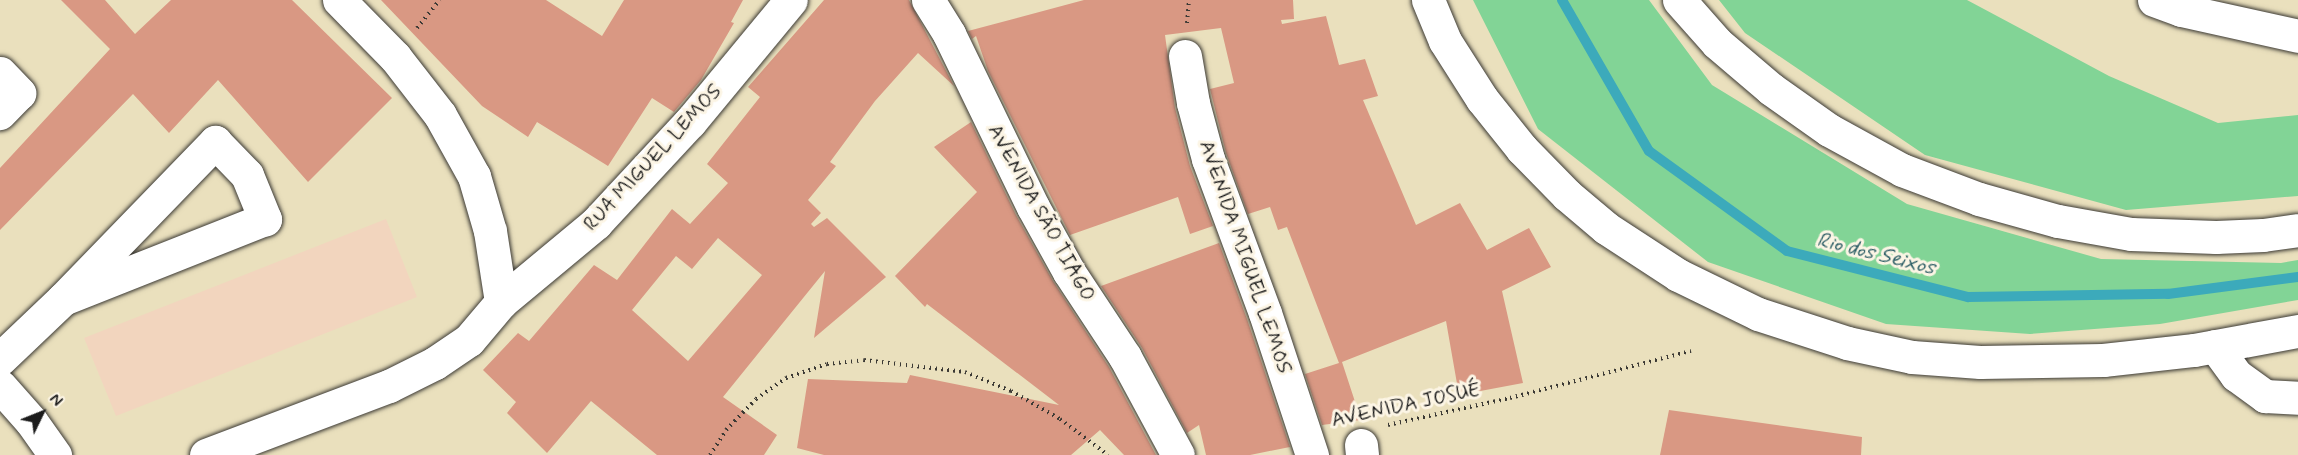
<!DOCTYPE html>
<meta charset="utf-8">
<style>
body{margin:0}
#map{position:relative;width:2298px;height:455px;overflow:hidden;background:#eae0bd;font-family:Mynerve,sans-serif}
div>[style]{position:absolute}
.built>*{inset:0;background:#f2d5be}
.green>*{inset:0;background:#82d496}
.stream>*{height:10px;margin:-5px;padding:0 5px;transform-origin:5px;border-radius:5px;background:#3caabb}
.building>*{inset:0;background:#d99883}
.path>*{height:4px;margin-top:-2px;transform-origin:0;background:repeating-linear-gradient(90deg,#3b3934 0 1.5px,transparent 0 6px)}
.roads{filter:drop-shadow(0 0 2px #3b3934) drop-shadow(0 0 2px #3b3934)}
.minor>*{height:33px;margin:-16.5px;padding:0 16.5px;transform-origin:16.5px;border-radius:16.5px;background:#fff}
.major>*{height:33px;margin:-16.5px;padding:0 16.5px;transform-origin:16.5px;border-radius:16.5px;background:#fff}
span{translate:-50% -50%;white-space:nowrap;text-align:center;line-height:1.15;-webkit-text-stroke:6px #fcf5e5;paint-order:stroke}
.street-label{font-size:20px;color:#1c1c1c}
.water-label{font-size:21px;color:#2a5c64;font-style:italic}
.north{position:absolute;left:12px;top:383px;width:60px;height:60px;-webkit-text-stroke:4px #fcf5e5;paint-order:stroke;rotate:47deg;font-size:16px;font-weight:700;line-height:24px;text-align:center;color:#1c1c1c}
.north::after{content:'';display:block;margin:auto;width:21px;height:27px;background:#1c1c1c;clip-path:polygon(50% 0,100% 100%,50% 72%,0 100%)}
</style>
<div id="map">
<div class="built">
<i style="clip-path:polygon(386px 219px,417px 297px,116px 416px,84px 338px)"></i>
</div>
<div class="green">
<i style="clip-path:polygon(1473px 0,1649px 0,1712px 85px,1907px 204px,2101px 259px,2281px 263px,2298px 260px,2298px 300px,2160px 324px,2030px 334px,1886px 324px,1708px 262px,1538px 129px)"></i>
<i style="clip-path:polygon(1719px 0,1967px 0,2109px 76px,2218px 123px,2298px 115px,2298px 196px,2126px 210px,1925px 155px,1745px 33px)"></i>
</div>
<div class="stream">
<i style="left:1562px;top:0;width:174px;rotate:60.1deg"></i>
<i style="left:1649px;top:151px;width:170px;rotate:35.9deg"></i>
<i style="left:1787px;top:251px;width:187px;rotate:14.3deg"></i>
<i style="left:1968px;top:297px;width:200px;rotate:-0.9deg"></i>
<i style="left:2168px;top:294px;width:131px;rotate:-7.5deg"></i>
</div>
<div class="building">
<i style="clip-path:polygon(61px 0,105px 0,135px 34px,171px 0,292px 0,392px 98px,308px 182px,218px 80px,169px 133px,133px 94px,0 230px,0 168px,110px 49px)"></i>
<i style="clip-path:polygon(381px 0,546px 0,602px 36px,624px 0,743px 0,731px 22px,734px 23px,701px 80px,674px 112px,652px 98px,608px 166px,537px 122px,528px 137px,482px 106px)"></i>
<i style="clip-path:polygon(evenodd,824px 0,909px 0,954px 86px,918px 53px,875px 101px,830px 162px,836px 166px,808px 200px,821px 213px,811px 224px,814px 227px,827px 218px,886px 277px,814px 338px,825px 271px,723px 397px,777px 435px,764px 455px,657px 455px,591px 401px,547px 453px,507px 413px,516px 402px,483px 370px,518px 333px,529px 341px,594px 265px,617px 280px,672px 209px,690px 224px,728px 183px,707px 164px,760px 97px,748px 87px,824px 0,718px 238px,762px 275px,688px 361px,632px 310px,676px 256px,692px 269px,718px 238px)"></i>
<i style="clip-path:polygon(1084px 0,1293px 0,1294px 19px,1281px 20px,1282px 24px,1326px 16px,1339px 65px,1365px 59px,1378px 96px,1363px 100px,1416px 225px,1460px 203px,1487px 250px,1529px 228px,1551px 267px,1502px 291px,1523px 383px,1459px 395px,1446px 321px,1342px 362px,1361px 420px,1322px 425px,1305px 374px,1339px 363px,1287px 227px,1278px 230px,1270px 207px,1248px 214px,1226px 153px,1210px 89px,1234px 83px,1221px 28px,1165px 35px,1175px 108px,1190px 166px,1213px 226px,1190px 234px,1178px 197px,1070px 235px,988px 71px,976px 36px,972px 39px,968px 31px)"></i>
<i style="clip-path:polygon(971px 122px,1016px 215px,1053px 281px,1109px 367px,1156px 455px,1124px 455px,1100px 430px,1071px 455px,824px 455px,797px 448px,808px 379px,907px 383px,910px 375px,1059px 405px,927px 304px,925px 307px,895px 276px,977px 192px,934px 147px)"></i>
<i style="clip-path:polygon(1219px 243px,1247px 319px,1290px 447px,1250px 455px,1206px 455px,1199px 425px,1187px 433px,1142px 348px,1101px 286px)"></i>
<i style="clip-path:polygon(1669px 410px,1862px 437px,1861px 455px,1660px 455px)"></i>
</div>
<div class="path">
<i style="left:1187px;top:23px;width:23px;rotate:-85deg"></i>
<i style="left:417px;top:28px;width:36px;rotate:-51deg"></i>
<i style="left:1388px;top:425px;width:125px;rotate:-12.5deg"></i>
<i style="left:1510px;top:398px;width:187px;rotate:-14.6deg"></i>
<i style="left:710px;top:455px;width:30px;rotate:-57deg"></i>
<i style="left:726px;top:430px;width:43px;rotate:-45.9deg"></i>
<i style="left:756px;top:399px;width:37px;rotate:-35deg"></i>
<i style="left:786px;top:378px;width:43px;rotate:-18.9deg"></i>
<i style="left:827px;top:364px;width:37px;rotate:-6deg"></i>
<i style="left:864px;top:360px;width:102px;rotate:6.8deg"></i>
<i style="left:965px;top:372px;width:50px;rotate:22.4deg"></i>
<i style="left:1011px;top:391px;width:56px;rotate:29.7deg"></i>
<i style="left:1060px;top:419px;width:60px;rotate:36.9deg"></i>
</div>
<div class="roads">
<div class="minor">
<i style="left:339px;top:0;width:80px;rotate:45.5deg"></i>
<i style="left:395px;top:57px;width:73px;rotate:52.2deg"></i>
<i style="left:440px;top:115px;width:70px;rotate:60.9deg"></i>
<i style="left:474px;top:176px;width:57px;rotate:73.8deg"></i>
<i style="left:490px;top:231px;width:72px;rotate:81.2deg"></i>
<i style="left:928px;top:0;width:40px;rotate:58deg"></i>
<i style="left:949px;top:34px;width:192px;rotate:64.1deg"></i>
<i style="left:1033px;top:207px;width:74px;rotate:61deg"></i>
<i style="left:1069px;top:272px;width:102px;rotate:56.6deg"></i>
<i style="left:1125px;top:357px;width:111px;rotate:61.6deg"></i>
<i style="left:1185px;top:56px;width:48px;rotate:80.3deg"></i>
<i style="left:1193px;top:103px;width:58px;rotate:75deg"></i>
<i style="left:1208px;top:159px;width:164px;rotate:69.7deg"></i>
<i style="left:1265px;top:313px;width:150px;rotate:71.7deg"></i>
<i style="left:0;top:73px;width:28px;rotate:46deg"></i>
<i style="left:19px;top:93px;width:28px;rotate:134deg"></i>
<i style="left:2215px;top:346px;width:36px;rotate:54deg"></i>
<i style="left:2236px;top:375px;width:36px;rotate:36deg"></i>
<i style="left:2265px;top:396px;width:33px;rotate:3deg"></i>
<i style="left:0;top:359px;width:87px;rotate:-43.6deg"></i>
<i style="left:63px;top:299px;width:219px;rotate:-45.9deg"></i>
<i style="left:215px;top:142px;width:46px;rotate:45.9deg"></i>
<i style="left:247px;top:175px;width:48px;rotate:67.8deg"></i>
<i style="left:265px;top:219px;width:217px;rotate:158.4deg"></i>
<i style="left:1361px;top:445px;width:10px;rotate:84deg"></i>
<i style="left:206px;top:455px;width:196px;rotate:-20.7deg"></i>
<i style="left:389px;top:386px;width:51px;rotate:-26.6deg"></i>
<i style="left:435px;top:363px;width:41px;rotate:-34.1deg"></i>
<i style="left:469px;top:340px;width:50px;rotate:-49.9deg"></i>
<i style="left:501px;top:302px;width:124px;rotate:-39.7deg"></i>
<i style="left:596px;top:223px;width:138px;rotate:-47.1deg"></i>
<i style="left:690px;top:122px;width:158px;rotate:-50.4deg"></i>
</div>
<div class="major">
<i style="left:1428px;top:0;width:44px;rotate:67.5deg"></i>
<i style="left:1445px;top:41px;width:69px;rotate:57.5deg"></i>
<i style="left:1482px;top:99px;width:64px;rotate:51.3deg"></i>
<i style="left:1522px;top:149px;width:64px;rotate:45.6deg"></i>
<i style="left:1567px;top:195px;width:51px;rotate:40.2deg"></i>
<i style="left:1606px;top:228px;width:86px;rotate:33.1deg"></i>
<i style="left:1678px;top:275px;width:89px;rotate:26deg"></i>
<i style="left:1758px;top:314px;width:94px;rotate:18deg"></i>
<i style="left:1847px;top:343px;width:66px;rotate:12.2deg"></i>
<i style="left:1912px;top:357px;width:68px;rotate:4.2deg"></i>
<i style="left:1980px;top:362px;width:123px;rotate:-0.9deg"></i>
<i style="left:2103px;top:360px;width:92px;rotate:-6.3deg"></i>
<i style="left:2194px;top:350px;width:106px;rotate:-10.4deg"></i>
<i style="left:1679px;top:0;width:57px;rotate:48.5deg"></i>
<i style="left:1717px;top:43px;width:71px;rotate:40.4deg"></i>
<i style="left:1771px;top:89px;width:71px;rotate:35.3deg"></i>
<i style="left:1829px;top:130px;width:83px;rotate:28.7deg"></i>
<i style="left:1902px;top:170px;width:82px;rotate:20.6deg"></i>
<i style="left:1979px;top:199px;width:82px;rotate:15.6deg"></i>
<i style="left:2058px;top:221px;width:74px;rotate:10.1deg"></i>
<i style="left:2131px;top:234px;width:85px;rotate:2deg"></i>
<i style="left:2216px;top:237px;width:47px;rotate:-2.4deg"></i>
<i style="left:2263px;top:235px;width:35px;rotate:-8deg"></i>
<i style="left:2154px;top:0;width:29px;rotate:20deg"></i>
<i style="left:2181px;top:10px;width:120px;rotate:12.5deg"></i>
<i style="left:0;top:386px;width:47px;rotate:48.5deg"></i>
<i style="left:31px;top:421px;width:42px;rotate:54.8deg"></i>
</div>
</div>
<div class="street-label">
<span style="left:653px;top:158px;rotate:-47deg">RUA MIGUEL LEMOS</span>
<span style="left:1041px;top:213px;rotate:61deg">AVENIDA SÃO TIAGO</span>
<span style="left:1245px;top:257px;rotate:71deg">AVENIDA MIGUEL LEMOS</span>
<span style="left:1406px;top:405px;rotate:-12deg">AVENIDA JOSUÉ</span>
</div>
<div class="water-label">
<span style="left:1876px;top:254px;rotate:14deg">Rio dos Seixos</span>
</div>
<div class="north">N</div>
</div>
